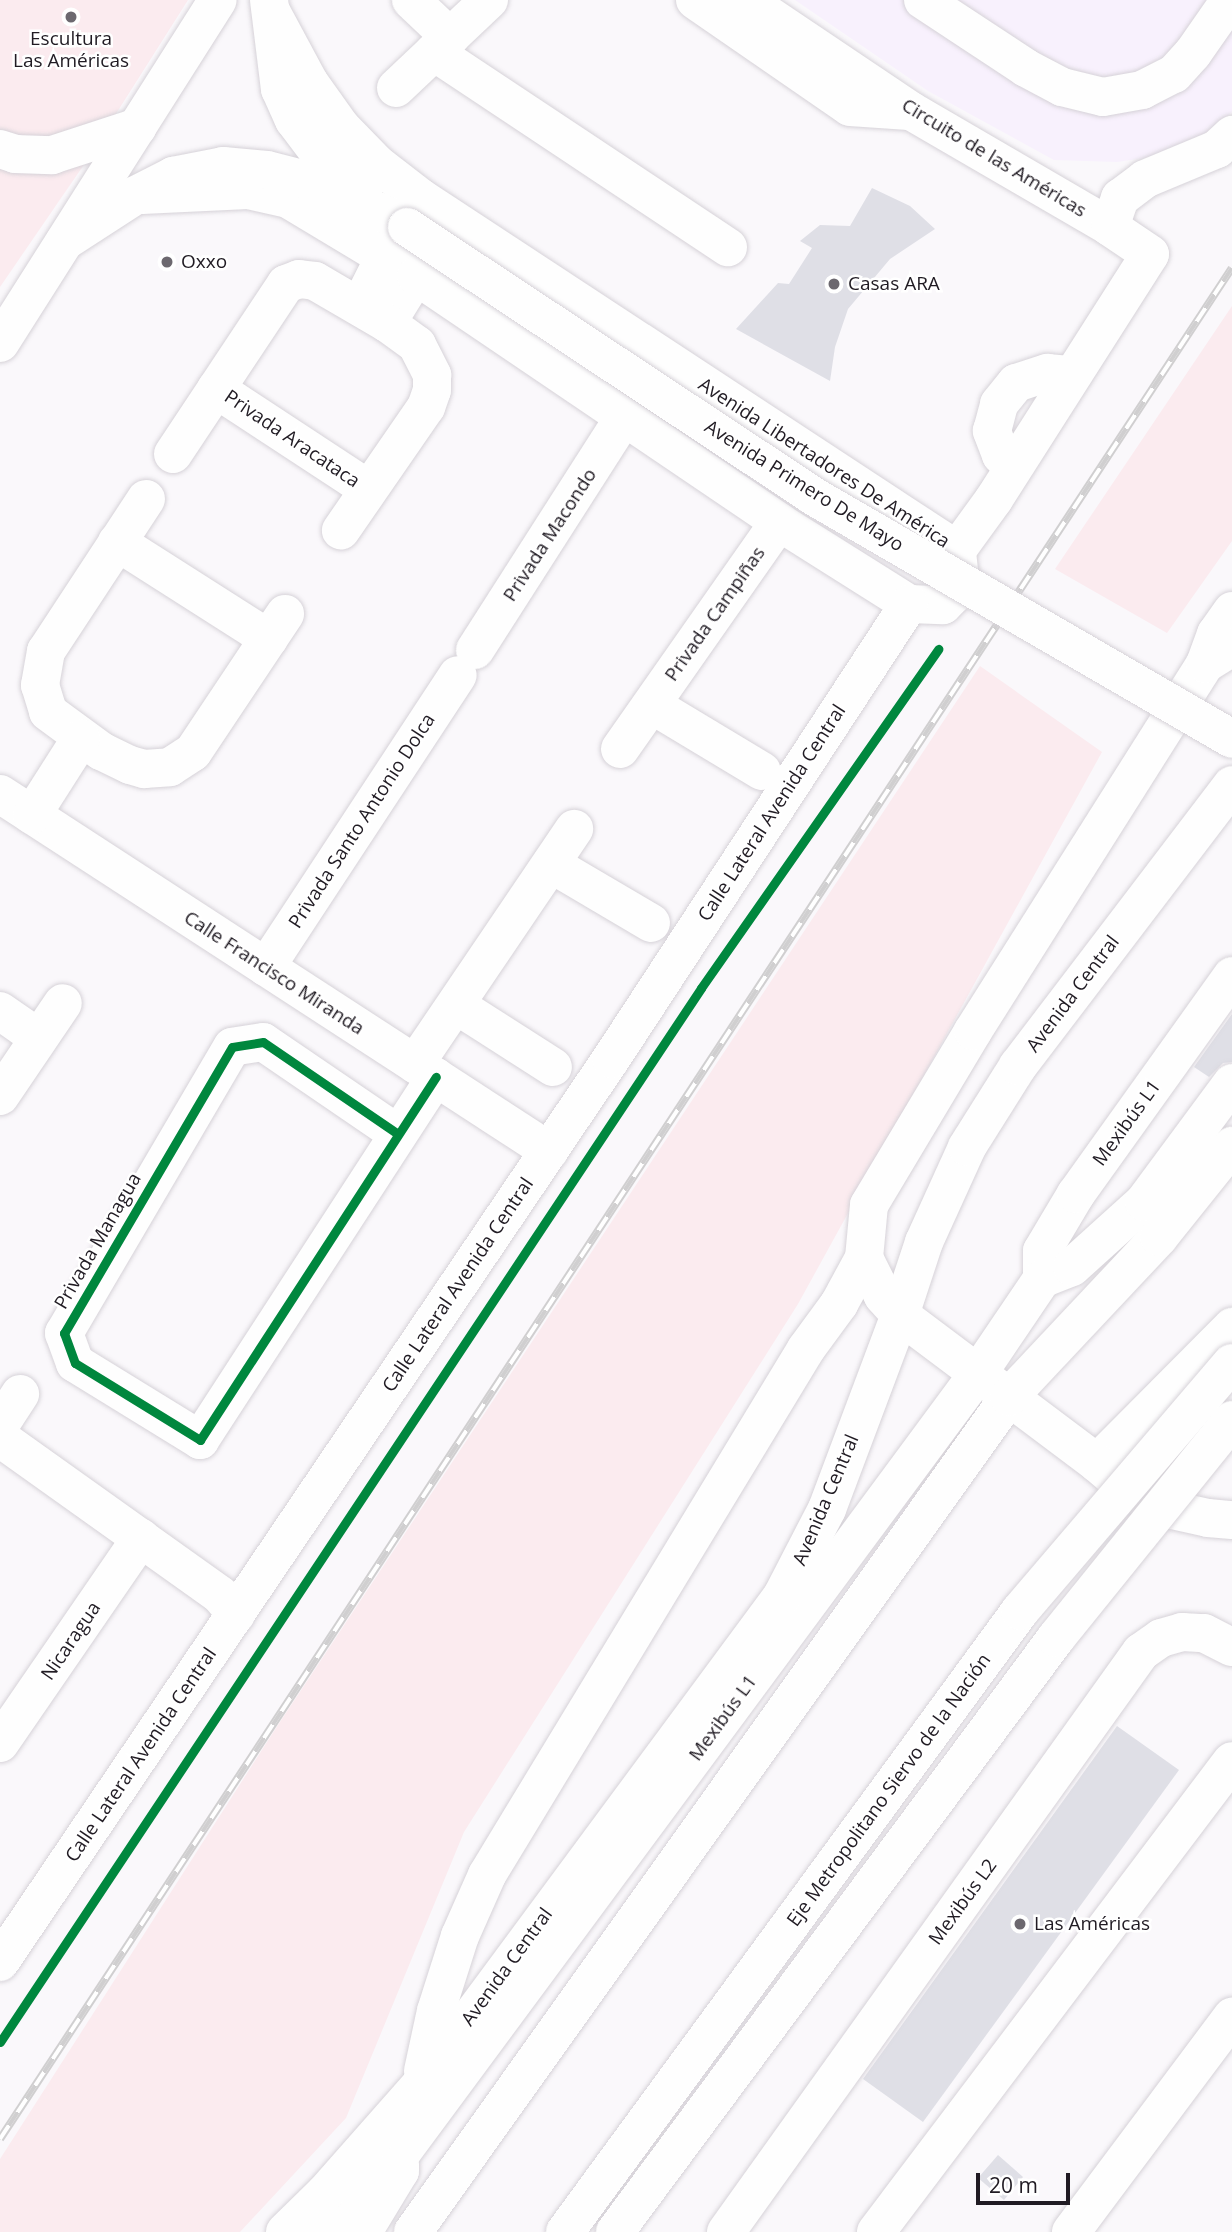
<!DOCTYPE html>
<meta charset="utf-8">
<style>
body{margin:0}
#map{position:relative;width:1232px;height:2232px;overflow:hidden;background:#faf8fb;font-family:"Open Sans",sans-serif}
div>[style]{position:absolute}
.built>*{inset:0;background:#f8f1fd}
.green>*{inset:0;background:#fbebef}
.building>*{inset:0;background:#dfdfe6}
.roads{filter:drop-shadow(0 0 2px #d6d2d8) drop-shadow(0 0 2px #d6d2d8)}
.minor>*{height:38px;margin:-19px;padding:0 19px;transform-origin:19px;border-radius:19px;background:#fefefe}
.major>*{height:38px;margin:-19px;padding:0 19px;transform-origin:19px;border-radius:19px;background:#fefefe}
.highway>*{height:38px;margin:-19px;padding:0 19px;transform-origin:19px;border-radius:19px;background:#fefefe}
.rail>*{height:8px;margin-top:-4px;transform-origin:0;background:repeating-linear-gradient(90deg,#fff 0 16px,#d0cfd0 0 32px);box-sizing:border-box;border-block:2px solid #d0cfd0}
.bridges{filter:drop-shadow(0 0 2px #d6d2d8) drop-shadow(0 0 2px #d6d2d8)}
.highway-bridge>*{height:38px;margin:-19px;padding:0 19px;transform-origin:19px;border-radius:19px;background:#fefefe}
.cycleway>*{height:9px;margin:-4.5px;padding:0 4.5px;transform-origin:4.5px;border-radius:4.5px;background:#00873e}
.dots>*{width:19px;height:19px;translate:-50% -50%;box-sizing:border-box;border:4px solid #fff;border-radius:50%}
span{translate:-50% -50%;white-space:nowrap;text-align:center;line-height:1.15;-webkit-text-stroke:5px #fff;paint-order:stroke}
.poi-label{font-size:19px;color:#201b23}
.left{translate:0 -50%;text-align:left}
.street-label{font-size:19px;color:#201b23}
.scale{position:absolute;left:976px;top:2173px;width:94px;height:32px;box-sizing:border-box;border:4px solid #201b23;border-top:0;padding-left:9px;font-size:21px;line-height:24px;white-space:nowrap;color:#201b23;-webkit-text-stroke:5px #fff;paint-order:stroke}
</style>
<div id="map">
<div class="built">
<i style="clip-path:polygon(795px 0,1232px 0,1232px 112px,1205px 134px,1163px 155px,1117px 162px,1054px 160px,928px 91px)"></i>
</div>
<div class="green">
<i style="clip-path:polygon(0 0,188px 0,81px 169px,0 287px)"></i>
<i style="clip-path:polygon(1232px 306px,1232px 541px,1167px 633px,1055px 569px)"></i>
<i style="clip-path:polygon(980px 666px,1102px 752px,798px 1304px,464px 1832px,346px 2118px,240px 2232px,0 2232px,0 2159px,276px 1728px)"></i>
</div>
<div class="building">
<i style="clip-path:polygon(872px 188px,910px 206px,935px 229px,890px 259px,848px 309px,835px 347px,830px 381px,736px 329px,778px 283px,789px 284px,812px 248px,800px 241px,820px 225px,850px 226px)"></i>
<i style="clip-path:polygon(1232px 1014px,1232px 1062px,1223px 1063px,1209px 1077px,1194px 1067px)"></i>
<i style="clip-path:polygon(1117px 1726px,1179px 1770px,923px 2122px,863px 2079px)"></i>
<i style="clip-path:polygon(998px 2155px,1023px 2177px,1004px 2200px,978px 2178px)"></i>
</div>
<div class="roads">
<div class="minor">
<i style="left:411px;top:0;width:54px;rotate:43.5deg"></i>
<i style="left:695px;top:0;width:188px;rotate:34.6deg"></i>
<i style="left:850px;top:107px;width:59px;rotate:3.9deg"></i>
<i style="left:746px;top:0;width:199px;rotate:33.9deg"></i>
<i style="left:911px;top:111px;width:230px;rotate:30.2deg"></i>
<i style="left:923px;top:0;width:123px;rotate:33.4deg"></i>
<i style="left:1026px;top:68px;width:41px;rotate:27.8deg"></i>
<i style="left:1062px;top:87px;width:42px;rotate:13.7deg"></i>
<i style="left:1103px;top:97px;width:40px;rotate:-10deg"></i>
<i style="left:1142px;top:90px;width:36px;rotate:-27deg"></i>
<i style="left:1174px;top:74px;width:28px;rotate:-48deg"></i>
<i style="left:1193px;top:53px;width:65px;rotate:-55.1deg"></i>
<i style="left:434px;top:52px;width:353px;rotate:33.6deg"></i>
<i style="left:396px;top:88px;width:128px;rotate:-43.4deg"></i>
<i style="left:360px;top:306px;width:56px;rotate:-63.4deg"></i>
<i style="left:387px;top:323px;width:55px;rotate:-58.3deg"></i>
<i style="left:216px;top:389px;width:182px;rotate:33.3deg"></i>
<i style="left:173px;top:454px;width:204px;rotate:-56.4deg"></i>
<i style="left:286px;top:284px;width:14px;rotate:-21deg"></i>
<i style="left:299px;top:279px;width:16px;rotate:7deg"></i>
<i style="left:315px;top:281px;width:83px;rotate:30.3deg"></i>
<i style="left:387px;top:323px;width:37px;rotate:36deg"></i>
<i style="left:417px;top:345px;width:34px;rotate:63deg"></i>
<i style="left:432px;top:375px;width:15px;rotate:90deg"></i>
<i style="left:432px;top:390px;width:18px;rotate:109deg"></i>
<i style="left:426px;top:407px;width:150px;rotate:124.6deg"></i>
<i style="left:1013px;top:467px;width:17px;rotate:-135deg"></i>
<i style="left:1001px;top:455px;width:26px;rotate:-111deg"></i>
<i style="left:992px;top:431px;width:28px;rotate:-75deg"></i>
<i style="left:999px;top:404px;width:27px;rotate:-51deg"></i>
<i style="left:1016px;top:383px;width:33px;rotate:-18deg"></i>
<i style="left:1047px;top:373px;width:25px;rotate:5deg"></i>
<i style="left:146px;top:499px;width:182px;rotate:123.3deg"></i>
<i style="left:46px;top:651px;width:35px;rotate:100deg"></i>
<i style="left:40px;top:685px;width:28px;rotate:73deg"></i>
<i style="left:48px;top:712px;width:66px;rotate:36.3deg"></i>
<i style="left:101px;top:751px;width:32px;rotate:26deg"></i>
<i style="left:130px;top:765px;width:15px;rotate:16deg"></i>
<i style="left:144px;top:769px;width:26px;rotate:-4deg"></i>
<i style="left:170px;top:767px;width:27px;rotate:-33deg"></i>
<i style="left:193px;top:752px;width:166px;rotate:-56.3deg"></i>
<i style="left:117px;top:542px;width:180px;rotate:32.5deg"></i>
<i style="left:475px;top:650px;width:274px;rotate:-57.4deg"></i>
<i style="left:1205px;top:664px;width:32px;rotate:-70deg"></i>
<i style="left:1216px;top:634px;width:28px;rotate:-55deg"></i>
<i style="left:652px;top:705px;width:128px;rotate:31deg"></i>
<i style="left:620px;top:749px;width:277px;rotate:-55deg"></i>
<i style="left:0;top:794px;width:655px;rotate:33.03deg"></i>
<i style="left:32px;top:815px;width:91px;rotate:-57.5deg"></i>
<i style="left:551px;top:864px;width:116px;rotate:30.5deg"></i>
<i style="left:266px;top:967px;width:349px;rotate:-56.7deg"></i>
<i style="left:456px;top:1005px;width:115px;rotate:32.6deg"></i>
<i style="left:0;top:1011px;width:47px;rotate:34.7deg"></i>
<i style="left:415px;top:1064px;width:284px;rotate:-55.9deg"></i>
<i style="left:0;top:1096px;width:112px;rotate:-55.9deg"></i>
<i style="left:398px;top:1134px;width:163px;rotate:-145.7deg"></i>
<i style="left:263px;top:1042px;width:31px;rotate:171deg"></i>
<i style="left:232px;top:1047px;width:332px;rotate:120.4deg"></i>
<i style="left:64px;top:1333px;width:32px;rotate:70deg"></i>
<i style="left:75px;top:1363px;width:147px;rotate:31.6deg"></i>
<i style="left:200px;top:1440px;width:433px;rotate:-57deg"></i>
<i style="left:1042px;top:1279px;width:28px;rotate:-90deg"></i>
<i style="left:1042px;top:1251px;width:66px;rotate:-59.2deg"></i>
<i style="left:1076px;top:1194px;width:268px;rotate:-54.4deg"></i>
<i style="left:0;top:1425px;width:37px;rotate:-57deg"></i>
<i style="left:0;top:1438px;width:270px;rotate:35.5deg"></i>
<i style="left:220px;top:1595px;width:25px;rotate:50deg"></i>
<i style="left:0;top:1743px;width:249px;rotate:-55.5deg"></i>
<i style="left:322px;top:2232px;width:94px;rotate:-48.9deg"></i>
<i style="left:384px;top:2161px;width:17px;rotate:-21deg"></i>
<i style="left:400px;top:2155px;width:970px;rotate:-53.51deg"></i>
<i style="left:977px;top:1375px;width:116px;rotate:-55.9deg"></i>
<i style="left:1042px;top:1279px;width:32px;rotate:-22deg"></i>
<i style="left:1072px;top:1267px;width:97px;rotate:-42.1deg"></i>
<i style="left:1144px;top:1202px;width:148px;rotate:-53.5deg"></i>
<i style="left:363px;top:2232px;width:71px;rotate:-58.8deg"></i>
<i style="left:400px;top:2171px;width:7px;rotate:-90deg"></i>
<i style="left:726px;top:2232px;width:713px;rotate:-54.42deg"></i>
<i style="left:1141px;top:1652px;width:24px;rotate:-35deg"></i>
<i style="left:1161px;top:1638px;width:22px;rotate:-16deg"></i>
<i style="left:1182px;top:1632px;width:22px;rotate:3deg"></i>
<i style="left:1204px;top:1633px;width:31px;rotate:27deg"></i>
<i style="left:876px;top:2232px;width:590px;rotate:-52.92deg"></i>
<i style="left:1071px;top:2232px;width:269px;rotate:-53.2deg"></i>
</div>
<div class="major">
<i style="left:0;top:149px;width:16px;rotate:18deg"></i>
<i style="left:15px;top:154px;width:37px;rotate:2deg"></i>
<i style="left:52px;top:155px;width:90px;rotate:-18deg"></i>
<i style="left:142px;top:195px;width:106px;rotate:-2.7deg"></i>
<i style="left:248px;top:190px;width:41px;rotate:12.7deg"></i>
<i style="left:288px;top:199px;width:149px;rotate:31deg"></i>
<i style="left:416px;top:276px;width:439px;rotate:34.1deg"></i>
<i style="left:779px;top:522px;width:154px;rotate:32.2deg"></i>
<i style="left:909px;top:604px;width:34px;rotate:2deg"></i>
<i style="left:943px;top:605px;width:14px;rotate:-45deg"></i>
<i style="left:953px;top:595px;width:17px;rotate:-65deg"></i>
<i style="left:960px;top:580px;width:30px;rotate:-96deg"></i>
<i style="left:957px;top:550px;width:641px;rotate:-146.71deg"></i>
<i style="left:421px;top:198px;width:56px;rotate:-142.3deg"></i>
<i style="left:377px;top:164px;width:52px;rotate:-134.2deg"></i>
<i style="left:341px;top:127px;width:55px;rotate:-125.4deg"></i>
<i style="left:309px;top:82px;width:81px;rotate:-118.2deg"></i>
<i style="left:0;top:343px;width:406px;rotate:-57.6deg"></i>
<i style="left:957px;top:550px;width:63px;rotate:-54deg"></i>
<i style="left:994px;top:499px;width:290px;rotate:-57.5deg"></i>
<i style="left:1150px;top:254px;width:48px;rotate:-146deg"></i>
<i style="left:1110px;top:227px;width:31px;rotate:-71deg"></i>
<i style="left:1120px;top:198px;width:31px;rotate:-37deg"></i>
<i style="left:1145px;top:179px;width:78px;rotate:-22.6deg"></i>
<i style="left:1217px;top:149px;width:21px;rotate:-43deg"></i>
<i style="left:1097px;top:1463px;width:192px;rotate:-45.2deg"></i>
<i style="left:0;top:1962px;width:1090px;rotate:-55.92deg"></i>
<i style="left:611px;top:1059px;width:544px;rotate:-56.78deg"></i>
</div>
<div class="highway">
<i style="left:269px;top:0;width:90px;rotate:83deg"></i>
<i style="left:280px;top:89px;width:34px;rotate:66deg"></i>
<i style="left:294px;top:120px;width:46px;rotate:52.9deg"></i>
<i style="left:322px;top:157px;width:54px;rotate:40.5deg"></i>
<i style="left:65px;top:241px;width:85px;rotate:-32.9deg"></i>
<i style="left:136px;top:195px;width:42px;rotate:-27.2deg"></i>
<i style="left:173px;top:176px;width:51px;rotate:-11.3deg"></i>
<i style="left:223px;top:166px;width:44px;rotate:5.2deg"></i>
<i style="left:267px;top:170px;width:40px;rotate:14.4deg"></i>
<i style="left:306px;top:180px;width:88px;rotate:23.4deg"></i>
<i style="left:387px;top:215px;width:23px;rotate:31deg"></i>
<i style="left:864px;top:1258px;width:42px;rotate:63.4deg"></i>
<i style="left:883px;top:1296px;width:25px;rotate:48deg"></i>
<i style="left:900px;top:1315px;width:246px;rotate:36.9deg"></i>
<i style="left:1097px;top:1463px;width:45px;rotate:40.5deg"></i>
<i style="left:1131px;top:1492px;width:36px;rotate:27deg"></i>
<i style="left:1163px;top:1508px;width:46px;rotate:12.5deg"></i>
<i style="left:1208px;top:1518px;width:24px;rotate:5deg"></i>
<i style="left:423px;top:2071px;width:61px;rotate:-77.8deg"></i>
<i style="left:436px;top:2011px;width:79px;rotate:-72.3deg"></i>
<i style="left:460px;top:1936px;width:67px;rotate:-66.1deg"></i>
<i style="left:487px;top:1875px;width:615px;rotate:-58.76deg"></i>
<i style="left:806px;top:1349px;width:56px;rotate:-53.7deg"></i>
<i style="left:839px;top:1304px;width:52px;rotate:-61.5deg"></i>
<i style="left:864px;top:1258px;width:53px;rotate:-84.6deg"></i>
<i style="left:869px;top:1205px;width:203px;rotate:-59.1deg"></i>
<i style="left:973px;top:1031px;width:434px;rotate:-57.7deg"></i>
<i style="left:1205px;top:664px;width:32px;rotate:-32deg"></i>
<i style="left:285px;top:2232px;width:56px;rotate:-44.3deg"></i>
<i style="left:325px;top:2193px;width:145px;rotate:-48.6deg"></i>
<i style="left:421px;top:2084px;width:607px;rotate:-53.51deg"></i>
<i style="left:782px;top:1596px;width:98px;rotate:-62.7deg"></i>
<i style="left:827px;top:1509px;width:207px;rotate:-69.4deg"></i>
<i style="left:900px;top:1315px;width:77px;rotate:-71.8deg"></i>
<i style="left:924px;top:1242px;width:104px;rotate:-65.6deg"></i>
<i style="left:967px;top:1147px;width:96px;rotate:-57.8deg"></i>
<i style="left:1018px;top:1066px;width:353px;rotate:-52.7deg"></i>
<i style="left:413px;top:2232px;width:1026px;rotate:-54.48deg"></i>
<i style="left:1009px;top:1397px;width:219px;rotate:-46.8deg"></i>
<i style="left:1159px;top:1237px;width:117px;rotate:-51.3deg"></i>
</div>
</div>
<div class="rail">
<i style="left:0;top:2139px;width:2240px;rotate:-56.64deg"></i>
</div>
<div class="bridges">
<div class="highway-bridge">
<i style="left:407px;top:227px;width:487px;rotate:33.5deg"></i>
<i style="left:813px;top:496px;width:484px;rotate:30.1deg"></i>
<i style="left:565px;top:2232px;width:770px;rotate:-53.77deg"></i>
<i style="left:1020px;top:1611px;width:326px;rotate:-49.5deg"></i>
<i style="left:615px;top:2232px;width:740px;rotate:-53.41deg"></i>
<i style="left:1056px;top:1638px;width:280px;rotate:-51.1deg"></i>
</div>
</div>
<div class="cycleway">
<i style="left:398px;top:1134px;width:163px;rotate:-145.7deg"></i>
<i style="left:263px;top:1042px;width:31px;rotate:171deg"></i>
<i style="left:232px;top:1047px;width:332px;rotate:120.4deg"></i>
<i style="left:64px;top:1333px;width:32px;rotate:70deg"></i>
<i style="left:75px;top:1363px;width:147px;rotate:31.6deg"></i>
<i style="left:200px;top:1440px;width:433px;rotate:-57deg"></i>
<i style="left:0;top:2042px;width:1266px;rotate:-56.37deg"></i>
<i style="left:701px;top:988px;width:414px;rotate:-55deg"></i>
</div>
<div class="dots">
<i style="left:71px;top:17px;background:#6c686f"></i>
<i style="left:167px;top:262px;background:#6c686f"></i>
<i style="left:834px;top:284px;background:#6c686f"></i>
<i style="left:1020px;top:1924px;background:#6c686f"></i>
</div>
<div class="poi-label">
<span style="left:71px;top:50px">Escultura<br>Las Américas</span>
<span class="left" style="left:181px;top:262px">Oxxo</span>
<span class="left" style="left:848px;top:284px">Casas ARA</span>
<span class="left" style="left:1034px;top:1924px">Las Américas</span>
</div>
<div class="street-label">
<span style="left:994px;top:158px;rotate:31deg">Circuito de las Américas</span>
<span style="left:292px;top:439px;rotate:34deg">Privada Aracataca</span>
<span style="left:824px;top:463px;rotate:33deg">Avenida Libertadores De América</span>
<span style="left:804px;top:486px;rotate:32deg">Avenida Primero De Mayo</span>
<span style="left:550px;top:535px;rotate:-57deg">Privada Macondo</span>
<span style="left:715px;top:614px;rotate:-55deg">Privada Campiñas</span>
<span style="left:772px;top:813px;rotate:-57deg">Calle Lateral Avenida Central</span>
<span style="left:362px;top:821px;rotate:-57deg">Privada Santo Antonio Dolca</span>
<span style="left:274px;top:973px;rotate:33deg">Calle Francisco Miranda</span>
<span style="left:1073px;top:994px;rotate:-53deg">Avenida Central</span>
<span style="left:1127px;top:1123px;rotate:-54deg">Mexibús L1</span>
<span style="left:98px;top:1241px;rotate:-60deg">Privada Managua</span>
<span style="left:458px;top:1285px;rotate:-56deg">Calle Lateral Avenida Central</span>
<span style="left:826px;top:1500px;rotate:-67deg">Avenida Central</span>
<span style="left:71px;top:1641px;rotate:-56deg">Nicaragua</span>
<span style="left:723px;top:1718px;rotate:-54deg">Mexibús L1</span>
<span style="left:141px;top:1755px;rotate:-56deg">Calle Lateral Avenida Central</span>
<span style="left:889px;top:1790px;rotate:-54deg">Eje Metropolitano Siervo de la Nación</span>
<span style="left:963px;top:1902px;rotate:-54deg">Mexibús L2</span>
<span style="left:507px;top:1967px;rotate:-54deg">Avenida Central</span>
</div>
<div class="scale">20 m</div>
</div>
